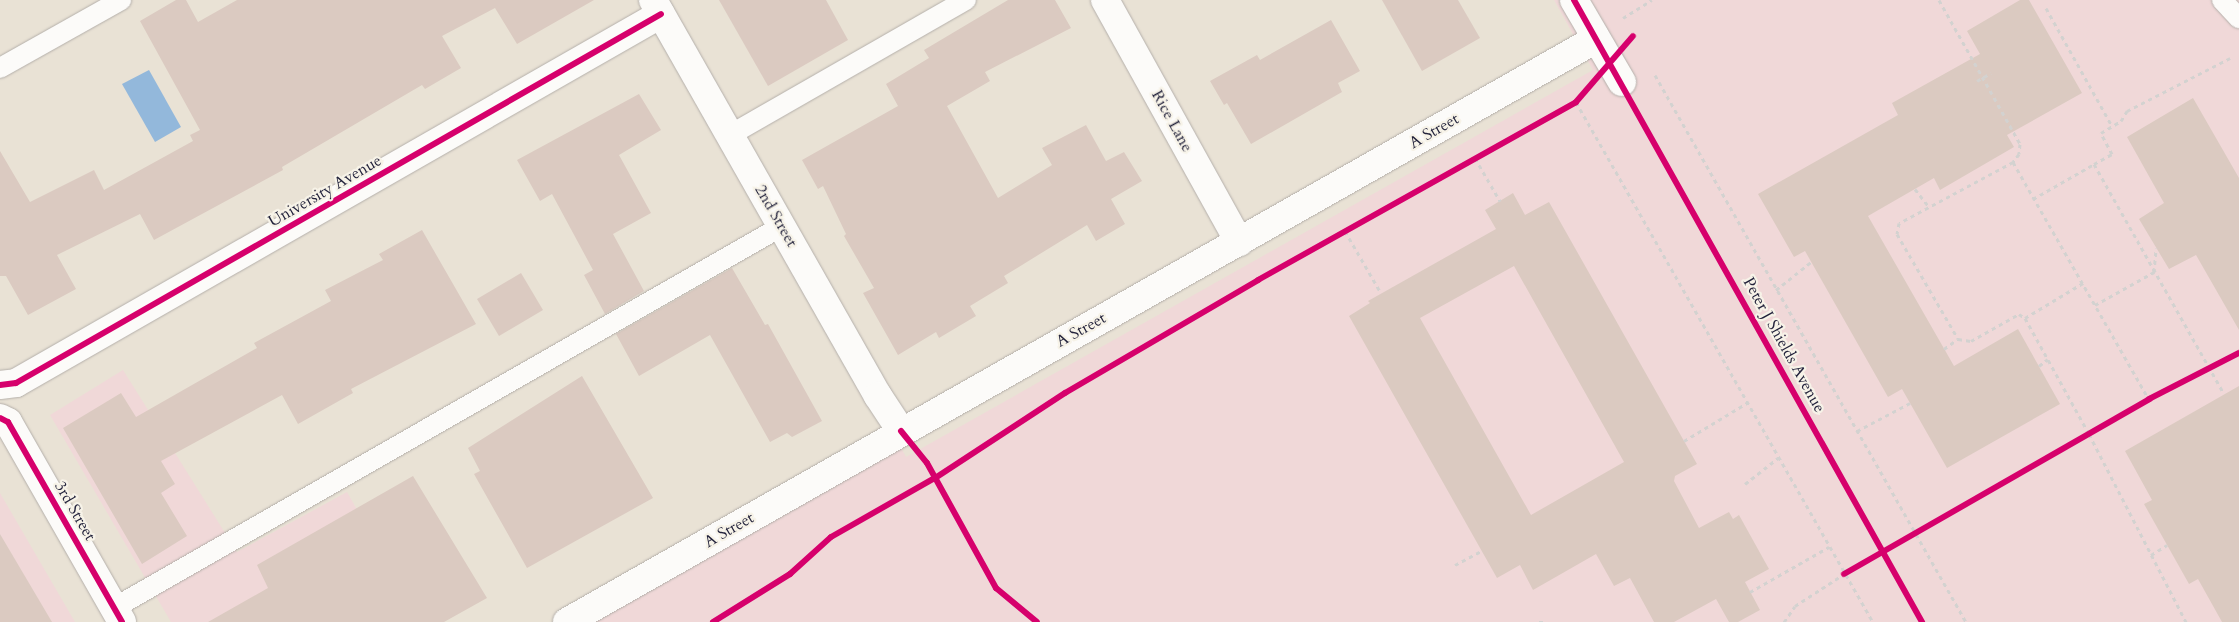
<!DOCTYPE html>
<style>
body{margin:0}
#map{position:relative;width:2239px;height:622px;overflow:hidden;background:#e9e2d5;font-family:Cardo,serif}
div>[style]{position:absolute}
.built>*{inset:0;background:#f0d8d8}
.water>*{inset:0;background:#93b8db}
.building>*{inset:0;background:#dbcac1}
.path>*{height:3px;margin-top:-1.5px;transform-origin:0;background:repeating-linear-gradient(90deg,#d3d2d0 0 4px,transparent 0 8px)}
.roads{filter:drop-shadow(0 0 1px #b4afaa) drop-shadow(0 0 1px #b4afaa)}
.lane>*{height:20px;margin:-10px;padding:0 10px;transform-origin:10px;border-radius:10px;background:#fcfbf9}
.street>*{height:28px;margin:-14px;padding:0 14px;transform-origin:14px;border-radius:14px;background:#fcfbf9}
.cycleway>*{height:6px;margin:-3px;padding:0 3px;transform-origin:3px;border-radius:3px;background:#d6006c}
span{translate:-50% -50%;white-space:nowrap;text-align:center;line-height:1.15;-webkit-text-stroke:4.5px #f7f3e8;paint-order:stroke}
.street-label{font-size:16px;color:#22223b}
</style>
<div id="map">
<div class="built">
<i style="clip-path:polygon(1554px 0,2239px 0,2239px 622px,587px 622px,899px 444px,906px 457px,1593px 70px)"></i>
<i style="clip-path:polygon(123px 370px,237px 552px,347px 492px,421px 622px,171px 622px,50px 415px)"></i>
<i style="clip-path:polygon(0 493px,75px 622px,0 622px)"></i>
</div>
<div class="water">
<i style="clip-path:polygon(149px 70px,181px 127px,155px 142px,122px 84px)"></i>
</div>
<div class="building">
<i style="clip-path:polygon(176px 0,186px 0,198px 22px,237px 0,594px 0,517px 44px,495px 8px,442px 36px,461px 68px,425px 89px,422px 85px,282px 167px,283px 170px,154px 240px,140px 214px,57px 255px,76px 289px,28px 315px,6px 276px,0 276px,0 151px,30px 202px,94px 170px,104px 190px,193px 141px,190px 135px,200px 130px,140px 21px)"></i>
<i style="clip-path:polygon(719px 0,826px 0,848px 40px,768px 86px)"></i>
<i style="clip-path:polygon(1008px 0,1055px 0,1071px 28px,985px 72px,990px 81px,947px 106px,998px 198px,1052px 165px,1042px 148px,1086px 125px,1106px 161px,1124px 152px,1142px 181px,1111px 199px,1125px 224px,1096px 241px,1087px 225px,1004px 276px,1008px 283px,970px 306px,976px 316px,939px 338px,936px 332px,898px 355px,863px 293px,874px 288px,844px 236px,846px 234px,823px 186px,818px 189px,802px 160px,898px 106px,886px 84px,929px 58px,924px 50px)"></i>
<i style="clip-path:polygon(1382px 0,1458px 0,1480px 38px,1422px 71px)"></i>
<i style="clip-path:polygon(2020px 0,2029px 0,2082px 93px,2007px 135px,2014px 147px,1940px 190px,1934px 178px,1868px 216px,1954px 366px,2018px 329px,2060px 404px,1947px 468px,1902px 389px,1888px 397px,1805px 251px,1794px 257px,1758px 194px,1898px 115px,1892px 103px,1980px 54px,1967px 31px)"></i>
<i style="clip-path:polygon(1331px 20px,1360px 71px,1338px 83px,1342px 92px,1251px 144px,1227px 103px,1224px 105px,1210px 81px,1257px 55px,1260px 60px)"></i>
<i style="clip-path:polygon(639px 94px,661px 130px,619px 155px,651px 213px,613px 234px,644px 291px,605px 314px,584px 275px,593px 270px,552px 194px,540px 201px,517px 160px)"></i>
<i style="clip-path:polygon(2193px 98px,2239px 178px,2239px 330px,2196px 255px,2169px 269px,2139px 219px,2164px 203px,2127px 137px)"></i>
<i style="clip-path:polygon(evenodd,1513px 193px,1525px 215px,1549px 202px,1697px 464px,1675px 476px,1674px 481px,1699px 528px,1729px 512px,1733px 519px,1739px 515px,1769px 569px,1745px 582px,1760px 610px,1738px 622px,1729px 622px,1716px 599px,1674px 622px,1654px 622px,1630px 578px,1614px 586px,1596px 554px,1533px 590px,1520px 565px,1497px 578px,1349px 316px,1370px 303px,1368px 301px,1496px 229px,1485px 210px,1513px 193px,1514px 266px,1624px 462px,1531px 515px,1420px 318px,1514px 266px)"></i>
<i style="clip-path:polygon(422px 230px,476px 324px,351px 389px,353px 393px,298px 424px,282px 395px,161px 461px,175px 484px,161px 493px,187px 536px,142px 564px,63px 428px,121px 393px,136px 417px,257px 348px,254px 343px,331px 301px,325px 290px,383px 260px,379px 254px)"></i>
<i style="clip-path:polygon(732px 268px,765px 325px,768px 324px,822px 421px,792px 437px,787px 433px,770px 442px,710px 335px,639px 376px,616px 334px)"></i>
<i style="clip-path:polygon(521px 273px,543px 310px,499px 336px,477px 299px)"></i>
<i style="clip-path:polygon(582px 376px,653px 498px,527px 568px,474px 474px,480px 471px,468px 448px)"></i>
<i style="clip-path:polygon(2239px 386px,2239px 622px,2222px 622px,2198px 579px,2189px 584px,2144px 504px,2152px 500px,2125px 451px)"></i>
<i style="clip-path:polygon(413px 476px,487px 598px,444px 622px,208px 622px,268px 588px,257px 565px)"></i>
<i style="clip-path:polygon(0 534px,52px 622px,0 622px)"></i>
</div>
<div class="path">
<i style="left:1939px;top:0;width:165px;rotate:60.6deg"></i>
<i style="left:2020px;top:144px;width:10px;rotate:96deg"></i>
<i style="left:2019px;top:154px;width:10px;rotate:127deg"></i>
<i style="left:2013px;top:162px;width:129px;rotate:151.8deg"></i>
<i style="left:1899px;top:223px;width:11px;rotate:100deg"></i>
<i style="left:1897px;top:234px;width:121px;rotate:59.8deg"></i>
<i style="left:1958px;top:339px;width:13px;rotate:9deg"></i>
<i style="left:1971px;top:341px;width:55px;rotate:-29.4deg"></i>
<i style="left:2019px;top:314px;width:7px;rotate:34deg"></i>
<i style="left:2025px;top:318px;width:68px;rotate:-31.1deg"></i>
<i style="left:2046px;top:8px;width:135px;rotate:60.8deg"></i>
<i style="left:1623px;top:18px;width:34px;rotate:-32deg"></i>
<i style="left:1655px;top:75px;width:629px;rotate:60.38deg"></i>
<i style="left:1977px;top:81px;width:16px;rotate:-30deg"></i>
<i style="left:1576px;top:102px;width:599px;rotate:60.27deg"></i>
<i style="left:1475px;top:158px;width:50px;rotate:59.8deg"></i>
<i style="left:2013px;top:162px;width:273px;rotate:60.2deg"></i>
<i style="left:2094px;top:164px;width:21px;rotate:-29deg"></i>
<i style="left:2112px;top:154px;width:24px;rotate:-118deg"></i>
<i style="left:2101px;top:133px;width:23px;rotate:-31deg"></i>
<i style="left:2121px;top:121px;width:12px;rotate:-59deg"></i>
<i style="left:2127px;top:111px;width:116px;rotate:-27.2deg"></i>
<i style="left:1915px;top:189px;width:23px;rotate:52deg"></i>
<i style="left:2033px;top:199px;width:70px;rotate:-29.8deg"></i>
<i style="left:2094px;top:164px;width:264px;rotate:60.5deg"></i>
<i style="left:1345px;top:231px;width:72px;rotate:59.9deg"></i>
<i style="left:1776px;top:290px;width:45px;rotate:-38.7deg"></i>
<i style="left:2095px;top:305px;width:68px;rotate:-29.2deg"></i>
<i style="left:2154px;top:272px;width:24px;rotate:-85deg"></i>
<i style="left:2025px;top:318px;width:132px;rotate:61.1deg"></i>
<i style="left:2089px;top:434px;width:212px;rotate:62.7deg"></i>
<i style="left:1944px;top:349px;width:17px;rotate:-36deg"></i>
<i style="left:2039px;top:366px;width:11px;rotate:-38deg"></i>
<i style="left:1857px;top:431px;width:60px;rotate:-27.8deg"></i>
<i style="left:1684px;top:441px;width:74px;rotate:-31.1deg"></i>
<i style="left:1745px;top:484px;width:42px;rotate:-38.2deg"></i>
<i style="left:2151px;top:555px;width:19px;rotate:-32deg"></i>
<i style="left:1455px;top:565px;width:30px;rotate:-28deg"></i>
<i style="left:1750px;top:592px;width:91px;rotate:-29.7deg"></i>
<i style="left:1539px;top:622px;width:6px"></i>
<i style="left:1784px;top:622px;width:19px;rotate:-55deg"></i>
<i style="left:1795px;top:606px;width:59px;rotate:-33.1deg"></i>
</div>
<div class="roads">
<div class="lane">
<i style="left:2222px;top:0;width:25px;rotate:47deg"></i>
<i style="left:0;top:68px;width:139px;rotate:-29.3deg"></i>
<i style="left:730px;top:135px;width:272px;rotate:-29.8deg"></i>
<i style="left:114px;top:608px;width:770px;rotate:-29.76deg"></i>
</div>
<div class="street">
<i style="left:653px;top:0;width:455px;rotate:60.4deg"></i>
<i style="left:878px;top:396px;width:42px;rotate:56.7deg"></i>
<i style="left:1105px;top:0;width:277px;rotate:61deg"></i>
<i style="left:1574px;top:0;width:95px;rotate:59.7deg"></i>
<i style="left:0;top:385px;width:16px;rotate:-7deg"></i>
<i style="left:16px;top:383px;width:743px;rotate:-29.77deg"></i>
<i style="left:0;top:418px;width:9px;rotate:27deg"></i>
<i style="left:8px;top:422px;width:230px;rotate:60.3deg"></i>
<i style="left:567px;top:622px;width:1183px;rotate:-29.53deg"></i>
</div>
</div>
<div class="cycleway">
<i style="left:1574px;top:0;width:713px;rotate:60.77deg"></i>
<i style="left:0;top:385px;width:16px;rotate:-7deg"></i>
<i style="left:16px;top:383px;width:743px;rotate:-29.77deg"></i>
<i style="left:0;top:418px;width:9px;rotate:27deg"></i>
<i style="left:8px;top:422px;width:230px;rotate:60.3deg"></i>
<i style="left:901px;top:431px;width:41px;rotate:50.9deg"></i>
<i style="left:927px;top:463px;width:143px;rotate:61.1deg"></i>
<i style="left:996px;top:588px;width:53px;rotate:39.7deg"></i>
<i style="left:1844px;top:574px;width:352px;rotate:-29.8deg"></i>
<i style="left:2149px;top:399px;width:101px;rotate:-27.1deg"></i>
<i style="left:713px;top:622px;width:91px;rotate:-31.9deg"></i>
<i style="left:790px;top:574px;width:55px;rotate:-42.1deg"></i>
<i style="left:831px;top:537px;width:120px;rotate:-29.6deg"></i>
<i style="left:935px;top:478px;width:155px;rotate:-33.2deg"></i>
<i style="left:1065px;top:393px;width:224px;rotate:-30.3deg"></i>
<i style="left:1258px;top:280px;width:364px;rotate:-29.2deg"></i>
<i style="left:1576px;top:102px;width:87px;rotate:-49.2deg"></i>
</div>
<div class="street-label">
<span style="left:1172px;top:121px;rotate:61deg">Rice Lane</span>
<span style="left:1434px;top:131px;rotate:-30deg">A Street</span>
<span style="left:325px;top:191px;rotate:-30deg">University Avenue</span>
<span style="left:776px;top:216px;rotate:60deg">2nd Street</span>
<span style="left:1081px;top:330px;rotate:-29deg">A Street</span>
<span style="left:1784px;top:345px;rotate:61deg">Peter J Shields Avenue</span>
<span style="left:75px;top:511px;rotate:60deg">3rd Street</span>
<span style="left:729px;top:530px;rotate:-30deg">A Street</span>
</div>
</div>
